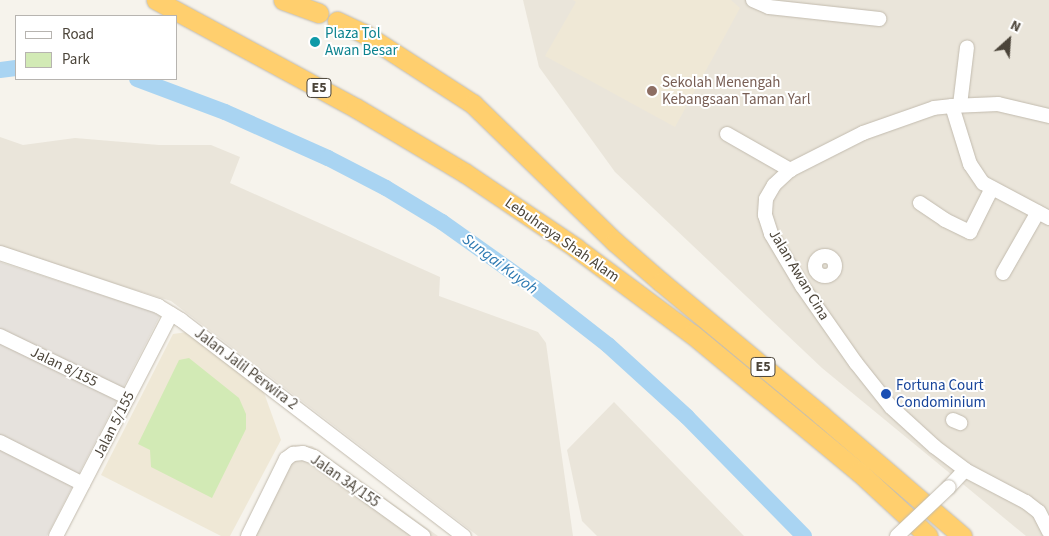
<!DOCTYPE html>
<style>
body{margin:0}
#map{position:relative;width:1049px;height:536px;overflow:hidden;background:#f6f3ec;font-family:"Source Sans 3",sans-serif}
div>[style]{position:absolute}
.residential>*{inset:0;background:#eae5da}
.industrial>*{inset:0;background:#e6e2dd}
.education>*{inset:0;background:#efe8d6}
.green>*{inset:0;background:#d2eab5}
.river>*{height:16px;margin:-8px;padding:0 8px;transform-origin:8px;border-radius:8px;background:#a9d4f2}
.roads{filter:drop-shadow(0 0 1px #c2bbae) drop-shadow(0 0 1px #c2bbae)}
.minor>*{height:14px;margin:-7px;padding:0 7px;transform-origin:7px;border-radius:7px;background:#fff}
.minor>.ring{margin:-7px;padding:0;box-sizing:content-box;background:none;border:14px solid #fff;border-radius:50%}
.highway>*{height:19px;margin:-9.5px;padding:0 9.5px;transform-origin:9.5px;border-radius:9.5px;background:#ffcf6e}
.bridges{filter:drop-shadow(0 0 1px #c2bbae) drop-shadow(0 0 1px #c2bbae)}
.minor-bridge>*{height:14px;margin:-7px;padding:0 7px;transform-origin:7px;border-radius:7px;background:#fff}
.dots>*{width:14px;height:14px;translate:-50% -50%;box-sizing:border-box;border:2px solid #fff;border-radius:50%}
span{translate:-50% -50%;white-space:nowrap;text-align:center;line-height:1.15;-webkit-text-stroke:4px #fff;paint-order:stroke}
.shield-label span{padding:1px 4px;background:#fff;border:1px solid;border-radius:4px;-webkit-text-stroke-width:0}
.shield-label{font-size:14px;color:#4b4439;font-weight:700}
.culture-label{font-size:15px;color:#0d838f}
.left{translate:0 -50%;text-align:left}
.education-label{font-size:15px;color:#785e54}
.street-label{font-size:15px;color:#4b4439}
.transit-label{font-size:15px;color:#164399}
.water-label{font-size:16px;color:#2e7ab2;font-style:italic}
.legend{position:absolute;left:15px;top:15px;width:162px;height:65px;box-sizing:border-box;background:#fff;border:1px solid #b7b4b0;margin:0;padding:6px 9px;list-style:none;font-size:15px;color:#4b4439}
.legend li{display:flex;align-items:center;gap:10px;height:25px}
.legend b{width:25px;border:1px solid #b7b4b0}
.north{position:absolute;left:984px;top:15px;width:50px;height:50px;-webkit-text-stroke:4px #fff;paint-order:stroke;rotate:26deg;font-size:14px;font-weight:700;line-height:20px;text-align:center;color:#4b4439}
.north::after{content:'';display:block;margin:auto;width:18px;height:22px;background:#4b4439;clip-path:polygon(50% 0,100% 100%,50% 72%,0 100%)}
</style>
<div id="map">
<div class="residential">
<i style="clip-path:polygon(523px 0,1049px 0,1049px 536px,1026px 536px,822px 368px,615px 172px,539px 67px)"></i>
<i style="clip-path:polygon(0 137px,23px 145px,75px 138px,159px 145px,211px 145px,240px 157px,230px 183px,440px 277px,439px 296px,538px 332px,546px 343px,573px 536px,478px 536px,171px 301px,0 248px)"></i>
<i style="clip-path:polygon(614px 402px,744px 536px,597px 536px,582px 521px,567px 450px)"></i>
<i style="clip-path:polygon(292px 445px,312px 446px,438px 536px,241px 536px,284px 451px)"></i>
</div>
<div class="industrial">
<i style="clip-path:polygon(0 262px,151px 311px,160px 316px,47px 536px,0 536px)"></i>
</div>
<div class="education">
<i style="clip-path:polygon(573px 0,731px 0,740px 8px,675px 127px,545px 56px,576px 2px)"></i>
<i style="clip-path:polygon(187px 332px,263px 390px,281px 440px,230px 536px,221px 536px,101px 475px,173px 334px)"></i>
</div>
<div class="green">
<i style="clip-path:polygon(189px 358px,239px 398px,246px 414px,246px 429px,212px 498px,151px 467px,150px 450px,138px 444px,179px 360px)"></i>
</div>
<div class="river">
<i style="left:0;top:70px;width:16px;rotate:-7deg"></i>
<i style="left:137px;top:79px;width:94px;rotate:20.6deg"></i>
<i style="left:225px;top:112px;width:113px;rotate:24.1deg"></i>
<i style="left:328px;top:158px;width:65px;rotate:27.3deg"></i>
<i style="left:386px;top:188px;width:66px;rotate:31.3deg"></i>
<i style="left:442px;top:222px;width:114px;rotate:35.4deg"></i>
<i style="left:535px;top:288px;width:93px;rotate:38deg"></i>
<i style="left:608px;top:345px;width:107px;rotate:42.3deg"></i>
<i style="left:687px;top:417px;width:167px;rotate:45.5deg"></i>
</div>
<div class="roads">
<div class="minor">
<i style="left:753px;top:0;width:17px;rotate:24deg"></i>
<i style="left:769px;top:7px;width:111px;rotate:6.2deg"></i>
<i style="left:960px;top:105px;width:58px;rotate:-83.1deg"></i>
<i style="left:952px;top:106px;width:61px;rotate:72.8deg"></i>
<i style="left:970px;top:164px;width:23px;rotate:56deg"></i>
<i style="left:983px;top:183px;width:75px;rotate:27.9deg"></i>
<i style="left:1049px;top:116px;width:52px;rotate:-166.8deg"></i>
<i style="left:998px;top:104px;width:46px;rotate:177.5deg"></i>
<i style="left:952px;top:106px;width:18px;rotate:174deg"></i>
<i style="left:934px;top:108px;width:75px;rotate:160.6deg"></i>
<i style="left:863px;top:133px;width:82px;rotate:153.1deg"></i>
<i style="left:790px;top:170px;width:22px;rotate:137deg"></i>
<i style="left:774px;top:185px;width:16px;rotate:120deg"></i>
<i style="left:766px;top:199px;width:16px;rotate:94deg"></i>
<i style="left:765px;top:215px;width:20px;rotate:72deg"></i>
<i style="left:771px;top:234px;width:61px;rotate:59.2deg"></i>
<i style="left:802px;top:286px;width:94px;rotate:55deg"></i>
<i style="left:856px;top:363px;width:56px;rotate:51.5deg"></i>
<i style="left:891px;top:407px;width:59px;rotate:42.3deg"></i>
<i style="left:935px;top:447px;width:38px;rotate:37deg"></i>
<i style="left:965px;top:470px;width:69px;rotate:27.7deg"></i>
<i style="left:1026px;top:502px;width:16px;rotate:38deg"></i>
<i style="left:1039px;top:512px;width:22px;rotate:63deg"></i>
<i style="left:727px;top:134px;width:73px;rotate:29.7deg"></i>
<i style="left:920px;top:203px;width:30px;rotate:34deg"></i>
<i style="left:945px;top:220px;width:28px;rotate:26deg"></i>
<i style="left:970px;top:232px;width:49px;rotate:-63.4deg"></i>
<i style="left:0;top:253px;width:167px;rotate:18.5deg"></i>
<i style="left:158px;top:306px;width:27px;rotate:31deg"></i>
<i style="left:181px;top:320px;width:356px;rotate:37.4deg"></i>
<i class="ring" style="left:815px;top:256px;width:6px;height:6px"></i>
<i style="left:1003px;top:273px;width:70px;rotate:-60.2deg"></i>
<i style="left:0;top:336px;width:142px;rotate:25.8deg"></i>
<i style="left:953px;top:420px;width:8px;rotate:23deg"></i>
<i style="left:0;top:442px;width:93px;rotate:26.8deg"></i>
<i style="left:949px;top:487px;width:23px;rotate:-47deg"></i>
<i style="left:56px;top:536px;width:250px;rotate:-62.6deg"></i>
<i style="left:248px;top:536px;width:86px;rotate:-63.7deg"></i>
<i style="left:286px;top:459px;width:9px;rotate:-36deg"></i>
<i style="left:293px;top:454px;width:10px;rotate:-6deg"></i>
<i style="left:303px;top:453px;width:12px;rotate:20deg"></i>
<i style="left:314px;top:457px;width:135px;rotate:35.9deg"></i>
</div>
<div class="highway">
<i style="left:156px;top:0;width:227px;rotate:28.4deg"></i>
<i style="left:356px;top:108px;width:127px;rotate:30.8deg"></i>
<i style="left:465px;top:173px;width:134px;rotate:34deg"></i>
<i style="left:576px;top:248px;width:144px;rotate:36.6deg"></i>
<i style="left:692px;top:334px;width:217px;rotate:39.6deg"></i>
<i style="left:859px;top:472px;width:94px;rotate:42.8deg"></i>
<i style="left:283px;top:0;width:38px;rotate:20deg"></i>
<i style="left:337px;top:21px;width:29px;rotate:25deg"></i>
<i style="left:363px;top:33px;width:131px;rotate:32.8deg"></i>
<i style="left:473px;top:104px;width:198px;rotate:44.2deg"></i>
<i style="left:615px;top:242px;width:61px;rotate:41deg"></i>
<i style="left:661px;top:282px;width:208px;rotate:39.7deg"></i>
<i style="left:821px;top:415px;width:186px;rotate:40.6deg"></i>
</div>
</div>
<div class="bridges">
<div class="minor-bridge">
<i style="left:897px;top:536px;width:71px;rotate:-43.3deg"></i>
</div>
</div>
<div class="dots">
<i style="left:315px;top:42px;background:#0f9aa8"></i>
<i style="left:652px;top:91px;background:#8d6e63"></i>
<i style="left:886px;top:394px;background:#1a4fb4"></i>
</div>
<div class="shield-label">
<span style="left:319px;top:88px">E5</span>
<span style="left:763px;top:367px">E5</span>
</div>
<div class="culture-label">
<span class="left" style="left:325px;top:42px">Plaza Tol<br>Awan Besar</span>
</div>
<div class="education-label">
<span class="left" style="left:662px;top:91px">Sekolah Menengah<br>Kebangsaan Taman Yarl</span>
</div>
<div class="street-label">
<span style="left:562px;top:240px;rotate:35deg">Lebuhraya Shah Alam</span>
<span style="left:799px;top:275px;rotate:59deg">Jalan Awan Cina</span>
<span style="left:64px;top:367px;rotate:26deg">Jalan 8/155</span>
<span style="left:246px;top:369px;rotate:37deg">Jalan Jalil Perwira 2</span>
<span style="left:114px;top:425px;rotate:-63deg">Jalan 5/155</span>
<span style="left:345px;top:481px;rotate:35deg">Jalan 3A/155</span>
</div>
<div class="transit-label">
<span class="left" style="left:896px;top:394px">Fortuna Court<br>Condominium</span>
</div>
<div class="water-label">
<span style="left:500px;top:264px;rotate:37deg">Sungai Kuyoh</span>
</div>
<ul class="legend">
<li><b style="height:6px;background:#fff"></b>Road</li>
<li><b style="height:14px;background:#d2eab5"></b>Park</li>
</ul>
<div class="north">N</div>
</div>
